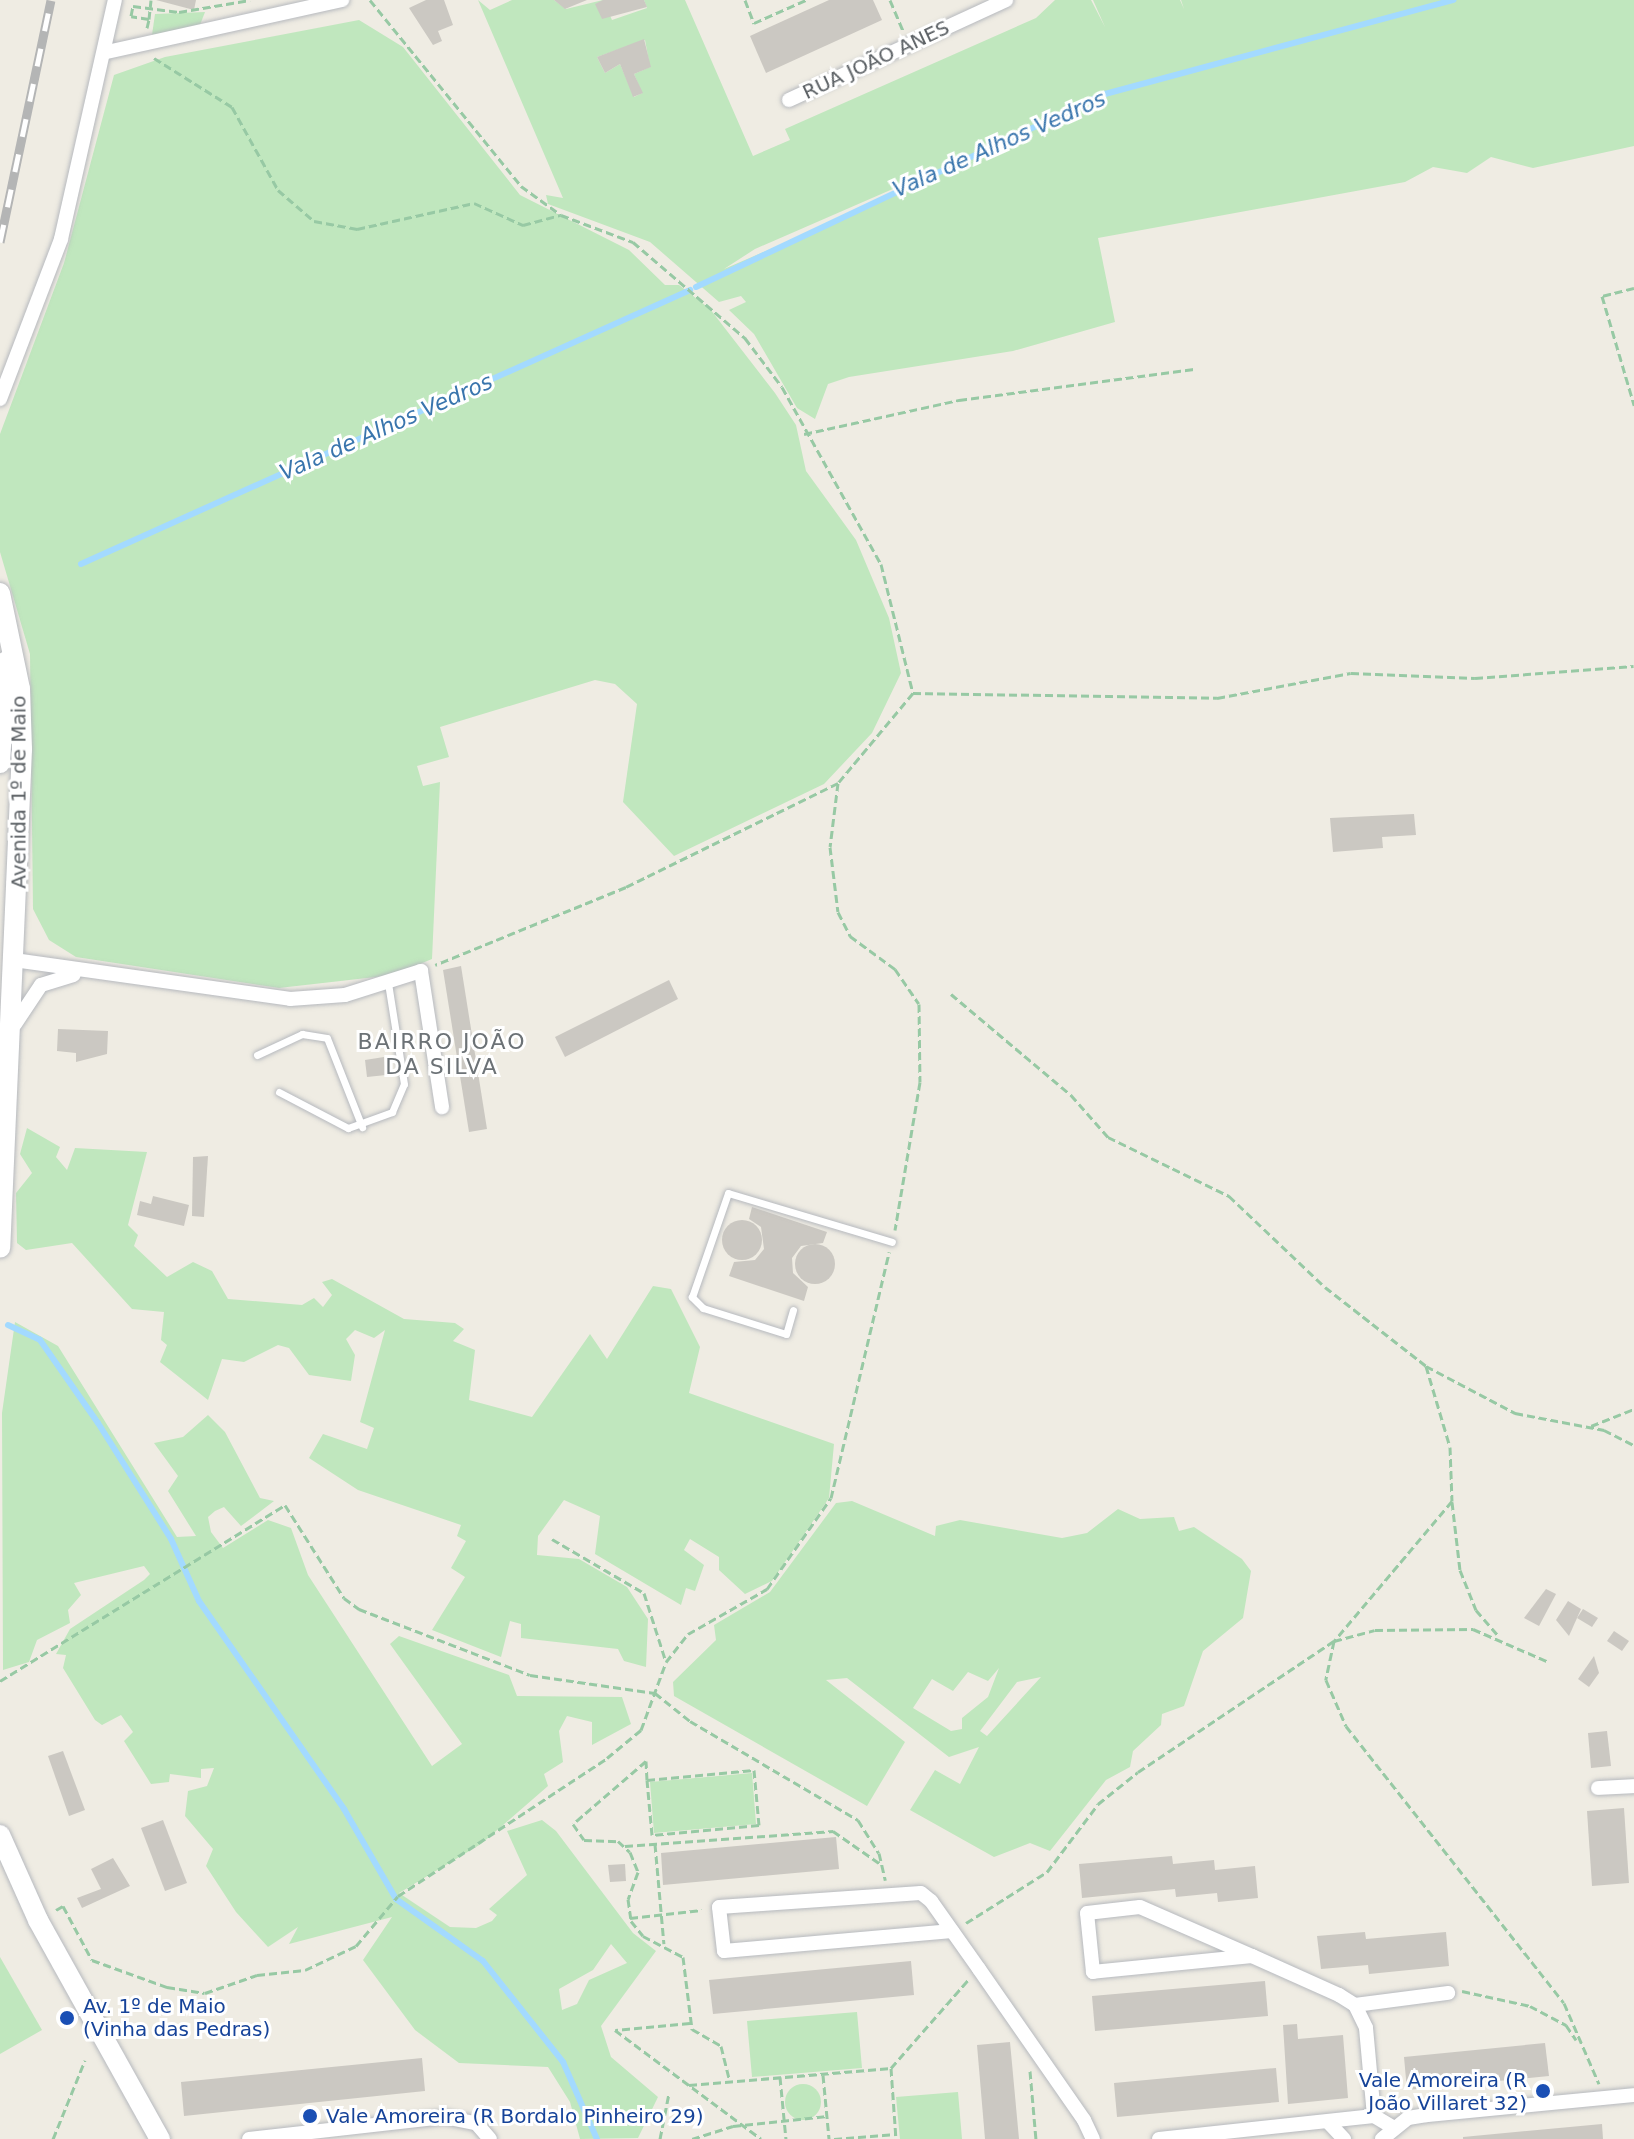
<!DOCTYPE html>
<meta charset="utf-8">
<style>
body{margin:0}
#map{position:relative;width:1634px;height:2139px;overflow:hidden;background:#efece3;font-family:"DejaVu Sans",sans-serif}
div>[style]{position:absolute}
.green>*{inset:0;background:#c0e7be}
.round{border-radius:50%}
.stream>*{height:6px;margin:-3px;padding:0 3px;transform-origin:3px;border-radius:3px;background:#a3daff}
.building>*{inset:0;background:#cbc8c2}
.path>*{height:3px;margin-top:-1.5px;transform-origin:0;background:repeating-linear-gradient(90deg,#97c9a4 0 8px,transparent 0 12px)}
.roads{filter:drop-shadow(0 0 2px #b6b9be) drop-shadow(0 0 2px #b6b9be)}
.lane>*{height:7px;margin:-3.5px;padding:0 3.5px;transform-origin:3.5px;border-radius:3.5px;background:#fff}
.street>*{height:14px;margin:-7px;padding:0 7px;transform-origin:7px;border-radius:7px;background:#fff}
.secondary>*{height:20px;margin:-10px;padding:0 10px;transform-origin:10px;border-radius:10px;background:#fff}
.rail>*{height:9px;margin-top:-4.5px;transform-origin:0;background:repeating-linear-gradient(90deg,#fff 0 18px,#b4b5b5 0 36px);box-sizing:border-box;border-block:2px solid #b4b5b5}
.dots>*{width:22px;height:22px;translate:-50% -50%;box-sizing:border-box;border:4px solid #fff;border-radius:50%}
span{translate:-50% -50%;white-space:nowrap;text-align:center;line-height:1.15;-webkit-text-stroke:6px #fff;paint-order:stroke}
.street-label{font-size:20px;color:#5b6064}
.transit-label{font-size:20px;color:#164399}
.left{translate:0 -50%;text-align:left}
.right{translate:-100% -50%;text-align:right}
.water-label{font-size:22px;color:#3975ad;font-style:italic}
.neighbourhood-label{font-size:22px;color:#6c7276;letter-spacing:2px}
</style>
<div id="map">
<div class="green">
<i style="clip-path:polygon(evenodd,478px 0,490px 10px,512px 0,554px 0,566px 9px,603px 0,612px 20px,647px 8px,644px 0,685px 0,753px 156px,790px 140px,785px 129px,1036px 18px,1055px 0,1091px 0,1105px 27px,1093px 0,1180px 0,1184px 9px,1181px 0,1634px 0,1634px 146px,1533px 168px,1491px 157px,1467px 173px,1433px 167px,1405px 182px,1098px 238px,1115px 322px,1013px 351px,849px 377px,828px 384px,815px 419px,797px 408px,754px 334px,729px 310px,746px 302px,741px 296px,719px 302px,650px 242px,548px 204px,546px 195px,563px 198px,478px 0,645px 40px,650px 67px,634px 74px,642px 93px,634px 97px,620px 64px,605px 73px,597px 57px,645px 40px,478px 0,918px 178px,919px 185px,724px 269px,755px 249px,918px 178px)"></i>
<i style="clip-path:polygon(205px 12px,200px 25px,152px 35px,155px 14px)"></i>
<i style="clip-path:polygon(359px 20px,403px 47px,520px 195px,629px 250px,665px 285px,679px 285px,710px 309px,775px 393px,796px 425px,806px 471px,856px 540px,889px 618px,901px 673px,872px 733px,824px 784px,674px 856px,623px 802px,637px 704px,615px 684px,595px 680px,440px 727px,449px 757px,417px 766px,423px 786px,440px 782px,432px 959px,393px 975px,279px 988px,76px 957px,49px 940px,33px 909px,30px 654px,0 552px,0 434px,64px 263px,114px 75px,165px 57px)"></i>
<i style="clip-path:polygon(27px 1128px,60px 1147px,56px 1157px,67px 1170px,75px 1148px,147px 1152px,128px 1225px,138px 1235px,134px 1246px,167px 1277px,193px 1262px,212px 1271px,228px 1299px,302px 1305px,314px 1298px,323px 1307px,332px 1295px,322px 1282px,332px 1279px,404px 1319px,455px 1323px,464px 1329px,453px 1341px,475px 1350px,469px 1400px,532px 1417px,590px 1334px,607px 1359px,653px 1286px,671px 1289px,700px 1347px,689px 1393px,834px 1444px,829px 1498px,772px 1581px,745px 1594px,719px 1570px,719px 1557px,690px 1539px,684px 1550px,704px 1565px,695px 1591px,686px 1588px,681px 1605px,595px 1554px,600px 1516px,564px 1500px,538px 1536px,537px 1555px,579px 1559px,627px 1587px,648px 1619px,646px 1667px,624px 1661px,618px 1649px,521px 1638px,521px 1624px,510px 1621px,501px 1657px,432px 1630px,465px 1577px,451px 1568px,466px 1541px,457px 1536px,461px 1525px,358px 1490px,309px 1458px,323px 1434px,367px 1449px,374px 1428px,360px 1422px,385px 1330px,374px 1338px,355px 1330px,346px 1339px,355px 1355px,351px 1381px,309px 1375px,289px 1348px,278px 1345px,244px 1362px,222px 1359px,208px 1400px,160px 1362px,167px 1345px,161px 1340px,164px 1312px,132px 1309px,72px 1243px,26px 1250px,17px 1243px,16px 1193px,32px 1173px,20px 1154px)"></i>
<i style="clip-path:polygon(evenodd,15px 1322px,58px 1346px,177px 1537px,196px 1536px,168px 1491px,178px 1476px,154px 1443px,183px 1437px,208px 1415px,225px 1432px,260px 1498px,274px 1501px,241px 1526px,224px 1507px,215px 1511px,208px 1517px,211px 1532px,223px 1548px,268px 1520px,291px 1528px,308px 1575px,432px 1766px,462px 1744px,390px 1644px,399px 1636px,509px 1675px,517px 1696px,622px 1697px,631px 1724px,592px 1745px,592px 1722px,567px 1716px,559px 1731px,563px 1762px,544px 1774px,548px 1786px,481px 1844px,399px 1893px,450px 1927px,476px 1928px,492px 1921px,497px 1915px,489px 1909px,527px 1875px,507px 1831px,542px 1820px,556px 1831px,633px 1933px,656px 1951px,601px 2026px,611px 2057px,658px 2097px,638px 2138px,580px 2139px,570px 2102px,548px 2067px,459px 2063px,415px 2030px,363px 1960px,392px 1917px,289px 1944px,298px 1927px,268px 1947px,236px 1912px,206px 1866px,213px 1849px,185px 1816px,188px 1791px,207px 1786px,214px 1768px,201px 1769px,201px 1778px,170px 1774px,169px 1782px,151px 1784px,124px 1741px,133px 1732px,121px 1715px,102px 1725px,95px 1720px,63px 1668px,66px 1655px,56px 1654px,70px 1629px,144px 1580px,150px 1574px,144px 1566px,74px 1583px,81px 1595px,68px 1610px,70px 1623px,37px 1640px,29px 1662px,3px 1670px,2px 1413px,15px 1322px,611px 1944px,627px 1963px,589px 1980px,577px 2004px,562px 2010px,559px 1989px,593px 1970px,611px 1944px)"></i>
<i style="clip-path:polygon(evenodd,852px 1501px,935px 1536px,936px 1526px,960px 1520px,1062px 1538px,1087px 1533px,1118px 1509px,1140px 1519px,1174px 1517px,1179px 1531px,1194px 1527px,1242px 1559px,1251px 1571px,1243px 1618px,1203px 1651px,1184px 1706px,1162px 1714px,1161px 1725px,1133px 1751px,1130px 1767px,1106px 1780px,1050px 1851px,1030px 1843px,994px 1857px,910px 1810px,935px 1770px,960px 1784px,979px 1747px,949px 1757px,847px 1678px,826px 1680px,905px 1742px,867px 1806px,674px 1696px,673px 1682px,716px 1640px,714px 1625px,770px 1592px,836px 1503px,852px 1501px,999px 1668px,988px 1697px,962px 1718px,962px 1729px,951px 1731px,913px 1708px,932px 1679px,953px 1691px,968px 1672px,988px 1681px,999px 1668px,852px 1501px,1041px 1677px,987px 1736px,980px 1731px,1017px 1682px,1041px 1677px)"></i>
<i style="clip-path:polygon(752px 1773px,756px 1824px,654px 1833px,650px 1782px)"></i>
<i style="clip-path:polygon(0 1957px,42px 2030px,0 2054px)"></i>
<i style="clip-path:polygon(857px 2012px,862px 2068px,752px 2077px,747px 2021px)"></i>
<i class="round" style="left:785px;top:2084px;width:36px;height:36px"></i>
<i style="clip-path:polygon(958px 2092px,962px 2139px,900px 2139px,896px 2097px)"></i>
</div>
<div class="stream">
<i style="left:696px;top:287px;width:452px;rotate:-25.3deg"></i>
<i style="left:1105px;top:94px;width:361px;rotate:-15.1deg"></i>
<i style="left:81px;top:564px;width:668px;rotate:-24.22deg"></i>
<i style="left:8px;top:1325px;width:35px;rotate:25deg"></i>
<i style="left:40px;top:1340px;width:101px;rotate:55.1deg"></i>
<i style="left:98px;top:1423px;width:137px;rotate:57.8deg"></i>
<i style="left:171px;top:1539px;width:68px;rotate:65.7deg"></i>
<i style="left:199px;top:1601px;width:254px;rotate:55.1deg"></i>
<i style="left:344px;top:1809px;width:104px;rotate:60deg"></i>
<i style="left:396px;top:1899px;width:107px;rotate:35.5deg"></i>
<i style="left:483px;top:1961px;width:129px;rotate:51.6deg"></i>
<i style="left:563px;top:2062px;width:84px;rotate:66.2deg"></i>
</div>
<div class="building">
<i style="clip-path:polygon(156px 0,196px 0,194px 10px)"></i>
<i style="clip-path:polygon(426px 0,444px 0,453px 25px,438px 31px,442px 41px,433px 45px,409px 8px)"></i>
<i style="clip-path:polygon(554px 0,587px 0,565px 9px)"></i>
<i style="clip-path:polygon(603px 0,644px 0,647px 7px,602px 19px,595px 4px)"></i>
<i style="clip-path:polygon(829px 0,873px 0,882px 20px,766px 73px,750px 36px)"></i>
<i style="clip-path:polygon(644px 39px,651px 67px,634px 74px,643px 93px,633px 97px,620px 64px,605px 73px,597px 57px)"></i>
<i style="clip-path:polygon(1414px 814px,1416px 835px,1382px 837px,1383px 848px,1333px 852px,1330px 818px)"></i>
<i style="clip-path:polygon(461px 966px,487px 1129px,469px 1132px,443px 970px)"></i>
<i style="clip-path:polygon(669px 980px,678px 999px,565px 1057px,555px 1037px)"></i>
<i style="clip-path:polygon(58px 1029px,108px 1031px,107px 1054px,76px 1062px,76px 1053px,57px 1051px)"></i>
<i style="clip-path:polygon(384px 1057px,386px 1075px,367px 1077px,365px 1060px)"></i>
<i style="clip-path:polygon(208px 1156px,204px 1217px,192px 1216px,193px 1157px)"></i>
<i style="clip-path:polygon(153px 1196px,189px 1205px,184px 1226px,137px 1215px,140px 1201px,151px 1204px)"></i>
<i style="clip-path:polygon(752px 1207px,827px 1232px,823px 1243px,801px 1246px,792px 1258px,793px 1273px,808px 1287px,804px 1301px,729px 1276px,734px 1262px,755px 1260px,764px 1249px,761px 1227px,749px 1219px)"></i>
<i class="round" style="left:722px;top:1220px;width:40px;height:40px"></i>
<i class="round" style="left:795px;top:1244px;width:40px;height:40px"></i>
<i style="clip-path:polygon(1546px 1589px,1556px 1594px,1539px 1626px,1524px 1618px)"></i>
<i style="clip-path:polygon(1568px 1601px,1581px 1609px,1569px 1636px,1556px 1620px)"></i>
<i style="clip-path:polygon(1583px 1609px,1598px 1618px,1592px 1627px,1577px 1618px)"></i>
<i style="clip-path:polygon(1614px 1631px,1629px 1641px,1622px 1651px,1607px 1641px)"></i>
<i style="clip-path:polygon(1594px 1656px,1599px 1673px,1589px 1687px,1578px 1679px)"></i>
<i style="clip-path:polygon(1607px 1731px,1611px 1766px,1591px 1768px,1588px 1733px)"></i>
<i style="clip-path:polygon(63px 1751px,85px 1810px,69px 1816px,48px 1756px)"></i>
<i style="clip-path:polygon(1624px 1808px,1629px 1883px,1592px 1886px,1587px 1811px)"></i>
<i style="clip-path:polygon(163px 1820px,187px 1883px,165px 1891px,141px 1828px)"></i>
<i style="clip-path:polygon(836px 1837px,839px 1869px,663px 1885px,661px 1853px)"></i>
<i style="clip-path:polygon(1172px 1856px,1173px 1864px,1214px 1860px,1215px 1870px,1255px 1866px,1258px 1898px,1218px 1902px,1217px 1893px,1176px 1897px,1175px 1889px,1082px 1898px,1079px 1864px)"></i>
<i style="clip-path:polygon(113px 1858px,130px 1886px,82px 1908px,77px 1898px,101px 1889px,91px 1869px)"></i>
<i style="clip-path:polygon(625px 1864px,626px 1881px,610px 1882px,608px 1865px)"></i>
<i style="clip-path:polygon(1365px 1932px,1366px 1939px,1446px 1932px,1449px 1966px,1369px 1974px,1368px 1965px,1321px 1969px,1317px 1936px)"></i>
<i style="clip-path:polygon(911px 1961px,914px 1995px,713px 2014px,709px 1980px)"></i>
<i style="clip-path:polygon(1265px 1981px,1268px 2016px,1095px 2031px,1092px 1996px)"></i>
<i style="clip-path:polygon(1297px 2024px,1298px 2039px,1343px 2035px,1348px 2098px,1288px 2104px,1283px 2025px)"></i>
<i style="clip-path:polygon(1010px 2042px,1019px 2139px,985px 2139px,977px 2045px)"></i>
<i style="clip-path:polygon(1545px 2043px,1549px 2076px,1407px 2090px,1404px 2057px)"></i>
<i style="clip-path:polygon(422px 2058px,425px 2091px,184px 2116px,181px 2082px)"></i>
<i style="clip-path:polygon(1276px 2068px,1279px 2102px,1117px 2117px,1114px 2083px)"></i>
<i style="clip-path:polygon(1602px 2124px,1603px 2139px,1463px 2139px,1463px 2137px)"></i>
</div>
<div class="path">
<i style="left:370px;top:0;width:240px;rotate:50.9deg"></i>
<i style="left:521px;top:186px;width:49px;rotate:35.9deg"></i>
<i style="left:561px;top:215px;width:77px;rotate:20.6deg"></i>
<i style="left:633px;top:242px;width:148px;rotate:40.6deg"></i>
<i style="left:745px;top:338px;width:61px;rotate:52.9deg"></i>
<i style="left:782px;top:387px;width:203px;rotate:60.8deg"></i>
<i style="left:881px;top:564px;width:133px;rotate:76.1deg"></i>
<i style="left:913px;top:693px;width:117px;rotate:129.8deg"></i>
<i style="left:838px;top:783px;width:236px;rotate:153.9deg"></i>
<i style="left:626px;top:887px;width:206px;rotate:157.8deg"></i>
<i style="left:745px;top:0;width:25px;rotate:69deg"></i>
<i style="left:754px;top:23px;width:57px;rotate:-23.9deg"></i>
<i style="left:890px;top:0;width:33px;rotate:67deg"></i>
<i style="left:149px;top:19px;width:19px;rotate:-84deg"></i>
<i style="left:147px;top:28px;width:9px;rotate:-77deg"></i>
<i style="left:149px;top:19px;width:18px;rotate:-171deg"></i>
<i style="left:131px;top:16px;width:10px;rotate:-79deg"></i>
<i style="left:133px;top:6px;width:46px;rotate:7.4deg"></i>
<i style="left:179px;top:12px;width:72px;rotate:-9.6deg"></i>
<i style="left:154px;top:58px;width:92px;rotate:32.1deg"></i>
<i style="left:232px;top:107px;width:95px;rotate:61deg"></i>
<i style="left:278px;top:190px;width:48px;rotate:40.7deg"></i>
<i style="left:314px;top:221px;width:44px;rotate:10.5deg"></i>
<i style="left:357px;top:229px;width:120px;rotate:-12.5deg"></i>
<i style="left:474px;top:203px;width:54px;rotate:24.2deg"></i>
<i style="left:523px;top:225px;width:39px;rotate:-15deg"></i>
<i style="left:1634px;top:288px;width:33px;rotate:166deg"></i>
<i style="left:1602px;top:296px;width:114px;rotate:73.6deg"></i>
<i style="left:804px;top:434px;width:159px;rotate:-12.4deg"></i>
<i style="left:959px;top:400px;width:237px;rotate:-7.5deg"></i>
<i style="left:913px;top:693px;width:304px;rotate:0.9deg"></i>
<i style="left:1217px;top:698px;width:136px;rotate:-10.6deg"></i>
<i style="left:1351px;top:673px;width:124px;rotate:2.3deg"></i>
<i style="left:1475px;top:678px;width:159px;rotate:-4.3deg"></i>
<i style="left:838px;top:783px;width:64px;rotate:97.1deg"></i>
<i style="left:830px;top:847px;width:65px;rotate:83deg"></i>
<i style="left:838px;top:912px;width:27px;rotate:63deg"></i>
<i style="left:850px;top:936px;width:56px;rotate:36.3deg"></i>
<i style="left:895px;top:969px;width:42px;rotate:55.6deg"></i>
<i style="left:919px;top:1004px;width:78px;rotate:89.3deg"></i>
<i style="left:920px;top:1082px;width:150px;rotate:99.6deg"></i>
<i style="left:951px;top:994px;width:157px;rotate:40.1deg"></i>
<i style="left:1071px;top:1095px;width:56px;rotate:48.6deg"></i>
<i style="left:1108px;top:1137px;width:135px;rotate:26deg"></i>
<i style="left:1229px;top:1196px;width:132px;rotate:43.5deg"></i>
<i style="left:1325px;top:1287px;width:128px;rotate:38deg"></i>
<i style="left:1426px;top:1366px;width:101px;rotate:27.8deg"></i>
<i style="left:1515px;top:1413px;width:91px;rotate:10.8deg"></i>
<i style="left:1604px;top:1430px;width:34px;rotate:27deg"></i>
<i style="left:1426px;top:1366px;width:84px;rotate:73.5deg"></i>
<i style="left:1450px;top:1447px;width:54px;rotate:87.9deg"></i>
<i style="left:1452px;top:1501px;width:183px;rotate:130.1deg"></i>
<i style="left:1334px;top:1641px;width:40px;rotate:102deg"></i>
<i style="left:1326px;top:1680px;width:50px;rotate:66.5deg"></i>
<i style="left:1346px;top:1726px;width:352px;rotate:51.8deg"></i>
<i style="left:1564px;top:2003px;width:88px;rotate:66.6deg"></i>
<i style="left:1591px;top:1426px;width:46px;rotate:-21.6deg"></i>
<i style="left:1452px;top:1502px;width:68px;rotate:83.3deg"></i>
<i style="left:1460px;top:1570px;width:43px;rotate:68.2deg"></i>
<i style="left:1476px;top:1610px;width:33px;rotate:49deg"></i>
<i style="left:552px;top:1539px;width:107px;rotate:30.4deg"></i>
<i style="left:644px;top:1593px;width:72px;rotate:72.3deg"></i>
<i style="left:0;top:1681px;width:335px;rotate:-31.7deg"></i>
<i style="left:285px;top:1505px;width:110px;rotate:57.6deg"></i>
<i style="left:344px;top:1598px;width:19px;rotate:36deg"></i>
<i style="left:359px;top:1609px;width:183px;rotate:21.1deg"></i>
<i style="left:530px;top:1675px;width:126px;rotate:8.2deg"></i>
<i style="left:655px;top:1693px;width:45px;rotate:38.7deg"></i>
<i style="left:690px;top:1721px;width:195px;rotate:30.5deg"></i>
<i style="left:858px;top:1820px;width:39px;rotate:58deg"></i>
<i style="left:879px;top:1853px;width:28px;rotate:77deg"></i>
<i style="left:647px;top:1780px;width:107px;rotate:-5.3deg"></i>
<i style="left:754px;top:1770px;width:55px;rotate:84.8deg"></i>
<i style="left:759px;top:1825px;width:107px;rotate:174.7deg"></i>
<i style="left:652px;top:1835px;width:55px;rotate:-95.2deg"></i>
<i style="left:647px;top:1780px;width:19px;rotate:-93deg"></i>
<i style="left:646px;top:1761px;width:96px;rotate:139.2deg"></i>
<i style="left:573px;top:1824px;width:19px;rotate:55deg"></i>
<i style="left:584px;top:1840px;width:34px;rotate:2deg"></i>
<i style="left:618px;top:1841px;width:16px;rotate:43deg"></i>
<i style="left:630px;top:1852px;width:22px;rotate:68deg"></i>
<i style="left:638px;top:1872px;width:29px;rotate:110deg"></i>
<i style="left:628px;top:1899px;width:22px;rotate:82deg"></i>
<i style="left:631px;top:1921px;width:19px;rotate:51deg"></i>
<i style="left:643px;top:1936px;width:45px;rotate:27.7deg"></i>
<i style="left:683px;top:1957px;width:73px;rotate:82.9deg"></i>
<i style="left:692px;top:2029px;width:34px;rotate:30deg"></i>
<i style="left:721px;top:2046px;width:36px;rotate:76deg"></i>
<i style="left:655px;top:1844px;width:100px;rotate:84.9deg"></i>
<i style="left:625px;top:1846px;width:209px;rotate:-4.1deg"></i>
<i style="left:833px;top:1831px;width:60px;rotate:34.8deg"></i>
<i style="left:56px;top:1910px;width:8px;rotate:-30deg"></i>
<i style="left:63px;top:1906px;width:61px;rotate:61.8deg"></i>
<i style="left:92px;top:1960px;width:80px;rotate:19.8deg"></i>
<i style="left:167px;top:1987px;width:38px;rotate:9deg"></i>
<i style="left:205px;top:1993px;width:55px;rotate:-19.1deg"></i>
<i style="left:257px;top:1975px;width:48px;rotate:-5.9deg"></i>
<i style="left:305px;top:1970px;width:56px;rotate:-25.2deg"></i>
<i style="left:356px;top:1946px;width:65px;rotate:-50deg"></i>
<i style="left:398px;top:1896px;width:250px;rotate:-33.4deg"></i>
<i style="left:607px;top:1758px;width:44px;rotate:-39.5deg"></i>
<i style="left:641px;top:1730px;width:72px;rotate:-69.8deg"></i>
<i style="left:666px;top:1662px;width:36px;rotate:-52deg"></i>
<i style="left:688px;top:1634px;width:91px;rotate:-29.7deg"></i>
<i style="left:767px;top:1589px;width:111px;rotate:-54.9deg"></i>
<i style="left:831px;top:1498px;width:253px;rotate:-76.7deg"></i>
<i style="left:630px;top:1918px;width:72px;rotate:-6.3deg"></i>
<i style="left:966px;top:1923px;width:96px;rotate:-32.2deg"></i>
<i style="left:1047px;top:1872px;width:85px;rotate:-53.1deg"></i>
<i style="left:1098px;top:1804px;width:51px;rotate:-38.7deg"></i>
<i style="left:1138px;top:1772px;width:236px;rotate:-33.8deg"></i>
<i style="left:1334px;top:1641px;width:42px;rotate:-15deg"></i>
<i style="left:1375px;top:1630px;width:98px;rotate:-0.6deg"></i>
<i style="left:1473px;top:1629px;width:83px;rotate:23.5deg"></i>
<i style="left:1462px;top:1991px;width:70px;rotate:12.4deg"></i>
<i style="left:1530px;top:2006px;width:41px;rotate:27.8deg"></i>
<i style="left:1566px;top:2025px;width:18px;rotate:56deg"></i>
<i style="left:690px;top:2023px;width:75px;rotate:174.7deg"></i>
<i style="left:615px;top:2030px;width:182px;rotate:36.7deg"></i>
<i style="left:891px;top:2068px;width:71px;rotate:86deg"></i>
<i style="left:1030px;top:2071px;width:68px;rotate:85deg"></i>
<i style="left:823px;top:2075px;width:64px;rotate:84.6deg"></i>
<i style="left:780px;top:2077px;width:62px;rotate:84.5deg"></i>
<i style="left:689px;top:2085px;width:203px;rotate:-4.8deg"></i>
<i style="left:891px;top:2068px;width:117px;rotate:-48.8deg"></i>
<i style="left:53px;top:2139px;width:85px;rotate:-67.9deg"></i>
<i style="left:660px;top:2139px;width:47px;rotate:-78.9deg"></i>
<i style="left:692px;top:2139px;width:43px;rotate:-17.6deg"></i>
<i style="left:733px;top:2126px;width:95px;rotate:-6.1deg"></i>
<i style="left:834px;top:2139px;width:62px;rotate:-4.6deg"></i>
</div>
<div class="roads">
<div class="lane">
<i style="left:257px;top:1055px;width:50px;rotate:-25deg"></i>
<i style="left:302px;top:1034px;width:25px;rotate:9deg"></i>
<i style="left:327px;top:1038px;width:96px;rotate:68.5deg"></i>
<i style="left:279px;top:1092px;width:78px;rotate:27.6deg"></i>
<i style="left:348px;top:1128px;width:47px;rotate:-20deg"></i>
<i style="left:392px;top:1112px;width:30px;rotate:-67deg"></i>
<i style="left:404px;top:1084px;width:102px;rotate:-99deg"></i>
<i style="left:793px;top:1310px;width:25px;rotate:106deg"></i>
<i style="left:786px;top:1334px;width:87px;rotate:-162.6deg"></i>
<i style="left:703px;top:1308px;width:16px;rotate:-135deg"></i>
<i style="left:692px;top:1297px;width:110px;rotate:-70.9deg"></i>
<i style="left:728px;top:1193px;width:171px;rotate:16.6deg"></i>
</div>
<div class="street">
<i style="left:107px;top:52px;width:241px;rotate:-12.5deg"></i>
<i style="left:789px;top:100px;width:239px;rotate:-24.7deg"></i>
<i style="left:0;top:399px;width:171px;rotate:-69.1deg"></i>
<i style="left:61px;top:239px;width:245px;rotate:-77.3deg"></i>
<i style="left:14px;top:960px;width:279px;rotate:8deg"></i>
<i style="left:290px;top:999px;width:55px;rotate:-4.2deg"></i>
<i style="left:345px;top:995px;width:80px;rotate:-17.5deg"></i>
<i style="left:421px;top:971px;width:138px;rotate:81.2deg"></i>
<i style="left:15px;top:1024px;width:47px;rotate:-56.3deg"></i>
<i style="left:41px;top:985px;width:34px;rotate:-17deg"></i>
<i style="left:1598px;top:1788px;width:36px;rotate:-3deg"></i>
<i style="left:952px;top:1931px;width:229px;rotate:175deg"></i>
<i style="left:724px;top:1951px;width:44px;rotate:-96.5deg"></i>
<i style="left:719px;top:1907px;width:202px;rotate:-4deg"></i>
<i style="left:921px;top:1893px;width:13px;rotate:39deg"></i>
<i style="left:931px;top:1901px;width:83px;rotate:54.8deg"></i>
<i style="left:979px;top:1969px;width:184px;rotate:55.2deg"></i>
<i style="left:1084px;top:2120px;width:21px;rotate:65deg"></i>
<i style="left:1252px;top:1956px;width:160px;rotate:174.3deg"></i>
<i style="left:1093px;top:1972px;width:59px;rotate:-95.8deg"></i>
<i style="left:1087px;top:1913px;width:53px;rotate:-6.5deg"></i>
<i style="left:1140px;top:1907px;width:122px;rotate:23.6deg"></i>
<i style="left:1252px;top:1956px;width:95px;rotate:24.1deg"></i>
<i style="left:1339px;top:1995px;width:19px;rotate:32deg"></i>
<i style="left:1355px;top:2005px;width:25px;rotate:64deg"></i>
<i style="left:1366px;top:2028px;width:88px;rotate:84.8deg"></i>
<i style="left:1355px;top:2005px;width:94px;rotate:-7.4deg"></i>
<i style="left:1329px;top:2123px;width:22px;rotate:47deg"></i>
<i style="left:249px;top:2139px;width:196px;rotate:-6.4deg"></i>
<i style="left:444px;top:2117px;width:33px;rotate:11deg"></i>
<i style="left:476px;top:2123px;width:21px;rotate:49deg"></i>
<i style="left:1159px;top:2139px;width:216px;rotate:-6.1deg"></i>
<i style="left:1374px;top:2116px;width:23px;rotate:31deg"></i>
<i style="left:1382px;top:2139px;width:33px;rotate:-39deg"></i>
<i style="left:1408px;top:2118px;width:19px;rotate:-9deg"></i>
<i style="left:1427px;top:2115px;width:208px;rotate:-5.5deg"></i>
</div>
<div class="secondary">
<i style="left:0;top:593px;width:98px;rotate:78.2deg"></i>
<i style="left:20px;top:689px;width:60px;rotate:88.1deg"></i>
<i style="left:22px;top:749px;width:499px;rotate:92.5deg"></i>
<i style="left:0;top:763px;width:102px;rotate:-86.6deg"></i>
<i style="left:0;top:1835px;width:93px;rotate:65.9deg"></i>
<i style="left:38px;top:1920px;width:251px;rotate:60.9deg"></i>
</div>
</div>
<div class="rail">
<i style="left:0;top:242px;width:247px;rotate:-78.1deg"></i>
</div>
<div class="dots">
<i style="left:67px;top:2018px;background:#1a4fb4"></i>
<i style="left:1543px;top:2091px;background:#1a4fb4"></i>
<i style="left:310px;top:2116px;background:#1a4fb4"></i>
</div>
<div class="street-label">
<span style="left:876px;top:60px;rotate:-25deg">RUA JOÃO ANES</span>
<span style="left:19px;top:792px;rotate:-90deg">Avenida 1º de Maio</span>
</div>
<div class="transit-label">
<span class="left" style="left:83px;top:2018px">Av. 1º de Maio<br>(Vinha das Pedras)</span>
<span class="right" style="left:1527px;top:2092px">Vale Amoreira (R<br>João Villaret 32)</span>
<span class="left" style="left:326px;top:2116px">Vale Amoreira (R Bordalo Pinheiro 29)</span>
</div>
<div class="water-label">
<span style="left:999px;top:144px;rotate:-24deg">Vala de Alhos Vedros</span>
<span style="left:386px;top:427px;rotate:-24deg">Vala de Alhos Vedros</span>
</div>
<div class="neighbourhood-label">
<span style="left:442px;top:1054px">BAIRRO JOÃO<br>DA SILVA</span>
</div>
</div>
